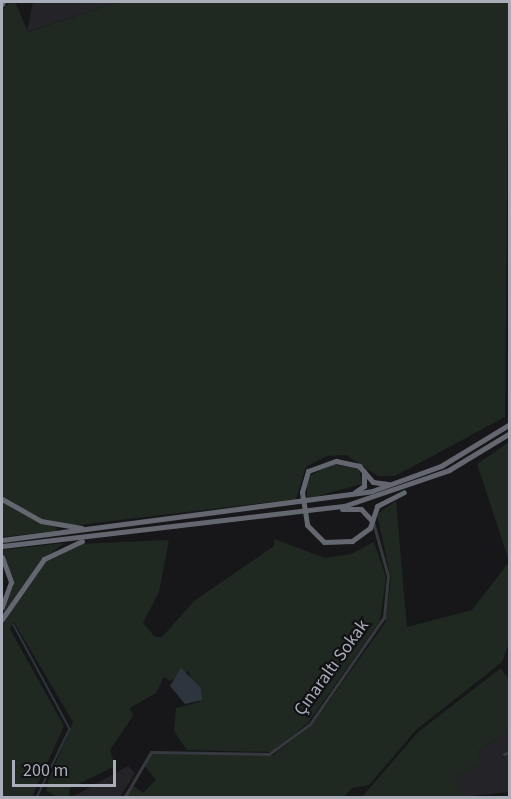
<!DOCTYPE html>
<meta charset="utf-8">
<style>
body{margin:0}
#map{position:relative;width:511px;height:799px;overflow:hidden;background:#17171a;font-family:"Source Sans 3",sans-serif}
div>[style]{position:absolute}
.built>*{inset:0;background:#242327}
.green>*{inset:0;background:#1f2821}
.water>*{inset:0;background:#2d363e}
.stream>*{height:1.5px;margin:-0.75px;padding:0 0.75px;transform-origin:0.75px;border-radius:0.75px;background:#2d363e}
.street>*{height:3px;margin:-1.5px;padding:0 1.5px;transform-origin:1.5px;border-radius:1.5px;background:#38393f}
.highway>*{height:5px;margin:-2.5px;padding:0 2.5px;transform-origin:2.5px;border-radius:2.5px;background:#646770}
.highway-bridge>*{height:5px;margin:-2.5px;padding:0 2.5px;transform-origin:2.5px;border-radius:2.5px;background:#646770}
span{translate:-50% -50%;white-space:nowrap;text-align:center;line-height:1.15;-webkit-text-stroke:4.5px #121215;paint-order:stroke}
.street-label{font-size:18px;color:#a9aeba}
.frame{position:absolute;inset:0;border:3px solid #a9aeba;pointer-events:none}
.scale{position:absolute;left:12px;top:760px;width:104px;height:27px;box-sizing:border-box;border:3px solid #a9aeba;border-top:0;padding-left:8px;font-size:18px;line-height:21px;white-space:nowrap;color:#a9aeba;-webkit-text-stroke:4px #121215;paint-order:stroke}
</style>
<div id="map">
<div class="built">
<i style="clip-path:polygon(33px 2px,119px 2px,27px 32px)"></i>
<i style="clip-path:polygon(509px 731px,509px 792px,461px 797px,454px 777px,482px 763px,478px 751px)"></i>
<i style="clip-path:polygon(128px 766px,135px 773px,120px 797px,72px 797px)"></i>
</div>
<div class="green">
<i style="clip-path:polygon(10px 2px,15px 2px,28px 32px,119px 2px,509px 2px,505px 417px,395px 476px,378px 476px,346px 455px,327px 456px,306px 467px,296px 499px,70px 526px,38px 518px,2px 496px,2px 10px)"></i>
<i style="clip-path:polygon(509px 442px,509px 561px,477px 464px)"></i>
<i style="clip-path:polygon(333px 464px,359px 469px,362px 484px,307px 499px,307px 477px)"></i>
<i style="clip-path:polygon(2px 501px,57px 528px,56px 531px,2px 537px)"></i>
<i style="clip-path:polygon(396px 501px,407px 627px,472px 610px,509px 562px,509px 643px,502px 662px,416px 730px,369px 785px,352px 788px,343px 798px,121px 798px,134px 786px,143px 793px,156px 780px,144px 765px,151px 754px,272px 756px,312px 725px,385px 623px,391px 579px,377px 514px)"></i>
<i style="clip-path:polygon(274px 539px,325px 558px,351px 554px,374px 542px,386px 577px,380px 621px,308px 723px,271px 752px,187px 750px,174px 731px,176px 708px,200px 702px,188px 671px,170px 681px,164px 677px,156px 693px,130px 708px,133px 716px,110px 750px,115px 766px,70px 788px,69px 797px,57px 797px,46px 791px,49px 778px,73px 722px,14px 622px,10px 629px,64px 726px,32px 797px,2px 798px,2px 624px,45px 562px,77px 544px,169px 540px,159px 592px,143px 623px,155px 637px,162px 637px,194px 601px,274px 546px)"></i>
<i style="clip-path:polygon(65px 543px,42px 559px,2px 616px,14px 584px,2px 550px)"></i>
<i style="clip-path:polygon(501px 668px,509px 680px,509px 731px,478px 751px,482px 763px,455px 777px,461px 797px,362px 797px,418px 732px)"></i>
</div>
<div class="water">
<i style="clip-path:polygon(181px 668px,201px 688px,202px 700px,185px 704px,170px 686px)"></i>
</div>
<div class="stream">
<i style="left:14px;top:625px;width:118px;rotate:61.7deg"></i>
<i style="left:70px;top:729px;width:76px;rotate:115.6deg"></i>
</div>
<div class="street">
<i style="left:504px;top:754px;width:6px;rotate:-18deg"></i>
<i style="left:124px;top:798px;width:53px;rotate:-59.6deg"></i>
<i style="left:151px;top:752px;width:118px;rotate:1deg"></i>
<i style="left:269px;top:754px;width:51px;rotate:-36.2deg"></i>
<i style="left:310px;top:724px;width:130px;rotate:-55.3deg"></i>
<i style="left:384px;top:617px;width:41px;rotate:-84.4deg"></i>
<i style="left:388px;top:576px;width:56px;rotate:-105.5deg"></i>
</div>
<div class="highway">
<i style="left:2px;top:4px;width:2px;rotate:-63deg"></i>
<i style="left:302px;top:492px;width:22px;rotate:-74deg"></i>
<i style="left:308px;top:471px;width:30px;rotate:-20deg"></i>
<i style="left:336px;top:461px;width:24px;rotate:12deg"></i>
<i style="left:359px;top:466px;width:21px;rotate:49deg"></i>
<i style="left:373px;top:482px;width:15px;rotate:8deg"></i>
<i style="left:355px;top:492px;width:11px;rotate:-34deg"></i>
<i style="left:364px;top:486px;width:15px;rotate:-90deg"></i>
<i style="left:2px;top:499px;width:45px;rotate:29.4deg"></i>
<i style="left:41px;top:521px;width:41px;rotate:9.9deg"></i>
<i style="left:342px;top:509px;width:19px"></i>
<i style="left:361px;top:509px;width:16px;rotate:47deg"></i>
<i style="left:307px;top:525px;width:24px;rotate:45deg"></i>
<i style="left:324px;top:542px;width:28px;rotate:-2deg"></i>
<i style="left:352px;top:541px;width:22px;rotate:-36deg"></i>
<i style="left:370px;top:528px;width:23px;rotate:-72deg"></i>
<i style="left:377px;top:506px;width:30px;rotate:-27deg"></i>
<i style="left:2px;top:540px;width:373px;rotate:-7.5deg"></i>
<i style="left:372px;top:491px;width:73px;rotate:-19.9deg"></i>
<i style="left:441px;top:466px;width:81px;rotate:-31.3deg"></i>
<i style="left:2px;top:546px;width:344px;rotate:-6.7deg"></i>
<i style="left:344px;top:506px;width:111px;rotate:-18.9deg"></i>
<i style="left:449px;top:470px;width:71px;rotate:-31.2deg"></i>
<i style="left:2px;top:557px;width:27px;rotate:70deg"></i>
<i style="left:11px;top:582px;width:27px;rotate:110deg"></i>
<i style="left:2px;top:619px;width:73px;rotate:-55deg"></i>
<i style="left:44px;top:559px;width:42px;rotate:-25.3deg"></i>
</div>
<div class="highway-bridge">
<i style="left:302px;top:492px;width:33px;rotate:81deg"></i>
</div>
<div class="street-label">
<span style="left:332px;top:668px;rotate:-54deg">Çınaraltı Sokak</span>
</div>
<div class="frame"></div>
<div class="scale">200 m</div>
</div>
